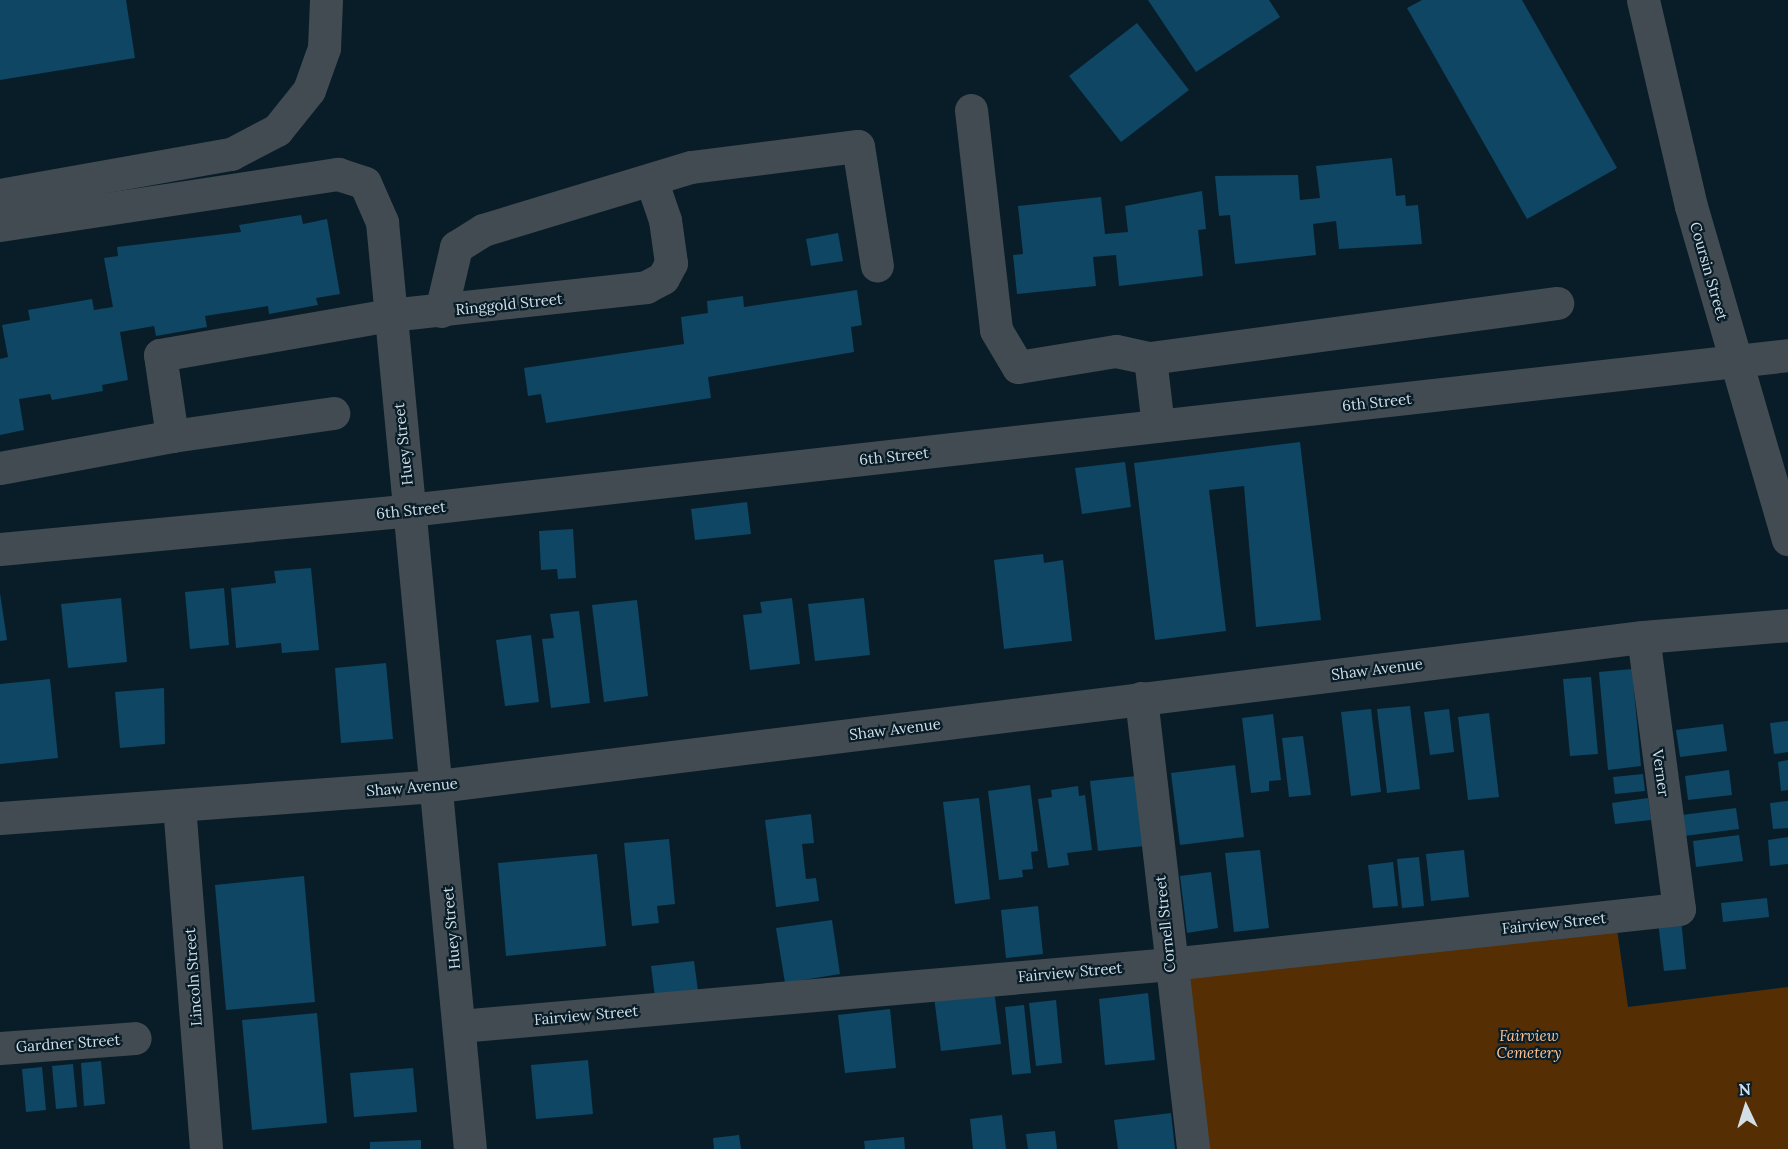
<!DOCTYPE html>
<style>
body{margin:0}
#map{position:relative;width:1788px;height:1149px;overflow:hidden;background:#091d29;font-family:Lora,serif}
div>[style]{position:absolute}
.green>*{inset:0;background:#562e03}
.building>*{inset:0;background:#0e4664}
.minor>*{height:33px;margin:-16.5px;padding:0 16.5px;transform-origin:16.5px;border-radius:16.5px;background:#424b51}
span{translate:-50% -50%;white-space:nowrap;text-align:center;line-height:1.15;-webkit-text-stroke:4.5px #091d29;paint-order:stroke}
.street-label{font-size:15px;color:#d2dfe7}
.park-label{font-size:15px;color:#ffc493;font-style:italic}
.north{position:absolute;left:1716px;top:1077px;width:60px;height:60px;-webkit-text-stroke:4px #091d29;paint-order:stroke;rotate:356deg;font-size:16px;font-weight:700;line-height:24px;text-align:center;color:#d2dfe7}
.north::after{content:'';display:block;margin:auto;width:21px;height:27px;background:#d2dfe7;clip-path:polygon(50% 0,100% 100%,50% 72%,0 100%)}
</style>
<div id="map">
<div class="green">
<i style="clip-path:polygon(1617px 929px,1628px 1007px,1788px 987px,1788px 1149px,1205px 1149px,1184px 975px)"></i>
</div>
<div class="building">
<i style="clip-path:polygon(0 0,126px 0,135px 58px,0 80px)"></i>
<i style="clip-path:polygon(1148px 0,1269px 0,1280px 17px,1196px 72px)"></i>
<i style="clip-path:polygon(1422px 0,1522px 0,1617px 168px,1527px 219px,1407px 8px)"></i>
<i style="clip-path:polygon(1137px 23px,1189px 90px,1121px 142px,1069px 76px)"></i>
<i style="clip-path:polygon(1392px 158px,1396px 196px,1405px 195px,1406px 206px,1418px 205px,1422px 244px,1339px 249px,1336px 221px,1313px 224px,1316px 255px,1235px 264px,1230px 215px,1219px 216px,1215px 176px,1298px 175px,1300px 200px,1320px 198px,1316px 166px)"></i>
<i style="clip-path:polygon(1202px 191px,1206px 229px,1198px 230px,1203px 276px,1119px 286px,1116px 255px,1093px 257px,1096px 286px,1017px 294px,1013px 255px,1023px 254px,1018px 206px,1101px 197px,1105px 234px,1128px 232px,1125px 206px)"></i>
<i style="clip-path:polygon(301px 215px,303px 224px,327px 219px,340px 294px,316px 298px,318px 305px,269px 314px,268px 306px,205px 316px,207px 327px,156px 336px,154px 326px,120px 332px,128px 380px,102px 385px,103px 391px,52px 400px,50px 394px,19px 399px,24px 430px,0 435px,0 359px,8px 357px,2px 325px,30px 320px,28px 310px,92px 299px,94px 310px,113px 307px,104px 258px,118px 256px,117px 247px,241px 232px,239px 225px)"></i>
<i style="clip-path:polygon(838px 233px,843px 261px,811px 266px,806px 239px)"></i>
<i style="clip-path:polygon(857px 290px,862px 325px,851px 327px,854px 352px,708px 377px,711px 398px,546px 423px,541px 394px,528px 396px,524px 368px,684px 344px,681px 317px,708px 313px,707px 301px,743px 296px,744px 307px)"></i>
<i style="clip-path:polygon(1300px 442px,1321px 620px,1256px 627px,1244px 486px,1209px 490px,1226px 631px,1155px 640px,1134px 463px)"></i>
<i style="clip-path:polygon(1125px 462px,1131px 507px,1082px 514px,1075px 468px)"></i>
<i style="clip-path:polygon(747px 502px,751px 534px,695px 540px,691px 509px)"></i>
<i style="clip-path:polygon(573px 529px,576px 578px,558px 579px,557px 569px,541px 570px,539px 531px)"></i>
<i style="clip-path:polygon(1043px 554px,1044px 563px,1063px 560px,1072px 641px,1004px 649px,994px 560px)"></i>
<i style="clip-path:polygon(311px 568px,319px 650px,282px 653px,281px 643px,236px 648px,231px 588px,276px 583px,274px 571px)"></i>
<i style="clip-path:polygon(224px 588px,229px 645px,190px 649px,185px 592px)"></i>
<i style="clip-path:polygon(0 593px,7px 640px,0 641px)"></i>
<i style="clip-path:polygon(121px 598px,127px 662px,68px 668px,61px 604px)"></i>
<i style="clip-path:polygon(792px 598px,800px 664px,750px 670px,743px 615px,762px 613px,760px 602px)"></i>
<i style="clip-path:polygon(864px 598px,870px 655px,815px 661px,808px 604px)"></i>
<i style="clip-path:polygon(637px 600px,648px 696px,604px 702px,592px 605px)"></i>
<i style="clip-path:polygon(579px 611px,590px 703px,551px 708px,542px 639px,554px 638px,550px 614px)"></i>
<i style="clip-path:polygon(531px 635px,539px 702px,505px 706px,496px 640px)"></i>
<i style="clip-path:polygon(386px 663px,393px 739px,341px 743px,335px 668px)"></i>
<i style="clip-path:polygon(1632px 669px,1641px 766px,1608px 770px,1599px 672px)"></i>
<i style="clip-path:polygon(1591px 677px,1598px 754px,1570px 756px,1563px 679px)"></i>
<i style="clip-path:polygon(50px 679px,58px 758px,0 764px,0 684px)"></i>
<i style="clip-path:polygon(164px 688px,165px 744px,120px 748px,115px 692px)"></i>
<i style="clip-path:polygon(1410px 706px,1420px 789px,1387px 793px,1377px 709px)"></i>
<i style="clip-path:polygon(1371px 709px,1381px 792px,1351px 796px,1341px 712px)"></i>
<i style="clip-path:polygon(1449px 709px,1454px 752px,1430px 755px,1424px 712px)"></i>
<i style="clip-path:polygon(1489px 713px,1499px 797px,1468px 800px,1458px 717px)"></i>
<i style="clip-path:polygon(1273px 714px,1281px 780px,1269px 781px,1269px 791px,1251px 793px,1242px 718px)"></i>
<i style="clip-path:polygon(1788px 721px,1788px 752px,1774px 754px,1770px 723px)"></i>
<i style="clip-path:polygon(1723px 724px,1727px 751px,1680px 757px,1676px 730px)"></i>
<i style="clip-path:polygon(1303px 736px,1311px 795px,1289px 797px,1282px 738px)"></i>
<i style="clip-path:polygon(1788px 760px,1788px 790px,1781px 791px,1778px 762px)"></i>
<i style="clip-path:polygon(1235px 765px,1244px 837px,1180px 845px,1171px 773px)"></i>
<i style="clip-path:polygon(1729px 770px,1732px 795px,1688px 800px,1685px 776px)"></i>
<i style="clip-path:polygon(1643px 774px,1645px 791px,1615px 794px,1613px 777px)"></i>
<i style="clip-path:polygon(1136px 776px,1144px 846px,1098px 851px,1090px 781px)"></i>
<i style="clip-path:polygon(1030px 785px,1038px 851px,1031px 852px,1033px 869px,1022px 870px,1023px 877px,999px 880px,988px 791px)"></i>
<i style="clip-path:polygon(1078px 786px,1079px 796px,1085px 795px,1092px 850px,1067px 853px,1069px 865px,1048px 868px,1038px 799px,1052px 797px,1051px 790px)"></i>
<i style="clip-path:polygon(979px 798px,990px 899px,955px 904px,943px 802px)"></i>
<i style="clip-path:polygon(1648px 798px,1651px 820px,1615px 824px,1612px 803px)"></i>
<i style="clip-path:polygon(1788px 801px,1788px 828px,1773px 829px,1770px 803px)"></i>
<i style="clip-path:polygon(1736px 808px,1739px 829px,1684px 836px,1682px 815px)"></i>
<i style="clip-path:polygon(811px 814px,814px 843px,802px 844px,806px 879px,816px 878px,819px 901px,776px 907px,765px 820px)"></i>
<i style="clip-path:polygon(1739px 835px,1743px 861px,1696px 867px,1693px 841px)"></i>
<i style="clip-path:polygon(1788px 837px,1788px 864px,1770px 866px,1768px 840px)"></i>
<i style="clip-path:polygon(669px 839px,675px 904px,657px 906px,659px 923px,632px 926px,624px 843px)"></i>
<i style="clip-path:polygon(1260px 850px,1269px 928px,1234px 932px,1225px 853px)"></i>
<i style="clip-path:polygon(1464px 850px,1469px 897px,1431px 901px,1426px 854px)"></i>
<i style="clip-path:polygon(597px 854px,606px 946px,506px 956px,498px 863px)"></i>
<i style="clip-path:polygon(1419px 857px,1424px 906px,1402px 908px,1397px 859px)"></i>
<i style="clip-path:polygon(1393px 862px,1398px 906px,1373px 908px,1368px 865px)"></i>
<i style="clip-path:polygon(1211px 872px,1218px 928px,1187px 933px,1180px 876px)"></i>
<i style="clip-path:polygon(304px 876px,315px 1002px,226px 1010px,215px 885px)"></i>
<i style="clip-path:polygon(1767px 898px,1769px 917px,1723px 922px,1721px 903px)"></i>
<i style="clip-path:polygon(1038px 906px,1043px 954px,1006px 958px,1001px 910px)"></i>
<i style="clip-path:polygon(1681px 919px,1686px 969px,1664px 971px,1658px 922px)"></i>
<i style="clip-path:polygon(832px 920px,840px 974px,785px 983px,776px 928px)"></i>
<i style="clip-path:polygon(694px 961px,698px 991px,655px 997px,651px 966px)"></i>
<i style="clip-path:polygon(994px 990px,1001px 1044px,941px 1051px,934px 997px)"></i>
<i style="clip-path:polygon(1148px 993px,1155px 1060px,1105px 1065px,1099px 999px)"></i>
<i style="clip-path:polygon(1056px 1000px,1062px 1063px,1036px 1066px,1029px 1003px)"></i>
<i style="clip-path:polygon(1024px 1005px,1031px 1073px,1012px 1075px,1005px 1007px)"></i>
<i style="clip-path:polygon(890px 1009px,896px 1068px,845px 1073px,838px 1015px)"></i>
<i style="clip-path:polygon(317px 1013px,327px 1123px,252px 1130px,242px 1020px)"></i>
<i style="clip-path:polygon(588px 1060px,593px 1114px,536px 1119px,531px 1065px)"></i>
<i style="clip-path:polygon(101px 1061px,105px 1104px,84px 1106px,81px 1063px)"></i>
<i style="clip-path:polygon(73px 1064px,77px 1107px,56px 1109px,52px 1066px)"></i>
<i style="clip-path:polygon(42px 1067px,46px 1110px,26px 1112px,22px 1069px)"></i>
<i style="clip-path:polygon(413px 1068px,417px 1112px,354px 1117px,350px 1073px)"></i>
<i style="clip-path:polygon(1171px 1113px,1175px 1149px,1118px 1149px,1114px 1120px)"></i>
<i style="clip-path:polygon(1002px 1115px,1006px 1149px,973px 1149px,970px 1119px)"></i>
<i style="clip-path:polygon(1055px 1131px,1057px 1149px,1028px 1149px,1026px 1134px)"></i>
<i style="clip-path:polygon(739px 1135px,741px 1149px,714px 1149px,713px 1138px)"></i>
<i style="clip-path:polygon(904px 1137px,905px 1149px,865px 1149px,864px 1141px)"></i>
<i style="clip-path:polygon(421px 1140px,421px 1149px,370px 1149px,370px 1142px)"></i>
</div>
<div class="minor">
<i style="left:1643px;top:0;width:212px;rotate:76.9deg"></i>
<i style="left:1691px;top:206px;width:347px;rotate:73.8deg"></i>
<i style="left:971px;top:110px;width:221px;rotate:83.5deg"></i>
<i style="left:996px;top:330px;width:43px;rotate:59.3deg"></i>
<i style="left:1018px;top:367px;width:99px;rotate:-9.3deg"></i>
<i style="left:1116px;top:351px;width:35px;rotate:12deg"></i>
<i style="left:1150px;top:358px;width:68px;rotate:83.3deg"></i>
<i style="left:0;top:195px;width:235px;rotate:-10.1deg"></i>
<i style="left:231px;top:154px;width:52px;rotate:-27.6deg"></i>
<i style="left:277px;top:130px;width:51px;rotate:-51.3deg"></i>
<i style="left:309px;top:90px;width:45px;rotate:-70.3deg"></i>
<i style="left:324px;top:48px;width:48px;rotate:-87.6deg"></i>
<i style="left:0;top:225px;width:342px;rotate:-8.6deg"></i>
<i style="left:338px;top:174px;width:28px;rotate:18deg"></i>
<i style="left:365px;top:183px;width:43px;rotate:66.4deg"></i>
<i style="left:382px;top:222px;width:931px;rotate:84.58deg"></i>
<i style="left:441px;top:311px;width:66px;rotate:-76.8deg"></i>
<i style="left:456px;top:247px;width:32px;rotate:-32deg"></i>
<i style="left:483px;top:230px;width:217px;rotate:-16.9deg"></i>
<i style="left:691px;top:167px;width:168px;rotate:-7.2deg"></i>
<i style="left:858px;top:146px;width:121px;rotate:81deg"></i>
<i style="left:1150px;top:358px;width:411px;rotate:-7.7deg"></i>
<i style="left:172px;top:436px;width:163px;rotate:-8.1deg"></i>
<i style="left:0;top:468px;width:175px;rotate:-10.5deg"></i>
<i style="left:172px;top:436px;width:82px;rotate:-98.4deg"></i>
<i style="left:160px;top:355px;width:233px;rotate:-9.9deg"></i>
<i style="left:390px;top:315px;width:258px;rotate:-6.2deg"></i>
<i style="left:646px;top:287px;width:19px;rotate:-28deg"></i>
<i style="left:663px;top:278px;width:17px;rotate:-62deg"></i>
<i style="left:671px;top:263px;width:43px;rotate:-97.9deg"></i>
<i style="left:665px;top:220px;width:43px;rotate:-108.9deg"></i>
<i style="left:0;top:549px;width:411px;rotate:-5.4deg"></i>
<i style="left:409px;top:510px;width:1388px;rotate:-6.41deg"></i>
<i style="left:1141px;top:698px;width:454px;rotate:83.4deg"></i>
<i style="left:179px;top:805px;width:345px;rotate:85.5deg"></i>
<i style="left:0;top:818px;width:439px;rotate:-4.2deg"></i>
<i style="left:438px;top:786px;width:1214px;rotate:-7.05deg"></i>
<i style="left:1643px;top:637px;width:145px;rotate:-4.7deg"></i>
<i style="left:460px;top:1026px;width:713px;rotate:-4.99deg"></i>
<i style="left:1170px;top:964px;width:512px;rotate:-6.17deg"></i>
<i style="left:1679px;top:909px;width:274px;rotate:-97.5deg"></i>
<i style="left:0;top:1048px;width:135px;rotate:-4.2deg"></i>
</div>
<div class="street-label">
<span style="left:1709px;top:271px;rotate:74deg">Coursin Street</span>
<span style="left:509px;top:304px;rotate:-6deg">Ringgold Street</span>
<span style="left:1377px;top:402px;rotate:-6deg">6th Street</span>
<span style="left:403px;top:444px;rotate:-96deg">Huey Street</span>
<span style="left:894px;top:456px;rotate:-6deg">6th Street</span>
<span style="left:411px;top:510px;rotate:-6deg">6th Street</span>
<span style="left:1377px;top:669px;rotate:-7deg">Shaw Avenue</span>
<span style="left:895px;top:729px;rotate:-7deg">Shaw Avenue</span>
<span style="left:1661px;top:773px;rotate:82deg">Verner</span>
<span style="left:412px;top:787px;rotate:-5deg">Shaw Avenue</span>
<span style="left:1554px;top:923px;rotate:-6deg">Fairview Street</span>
<span style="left:1165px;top:924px;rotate:-96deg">Cornell Street</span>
<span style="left:451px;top:928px;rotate:-95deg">Huey Street</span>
<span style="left:1070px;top:972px;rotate:-5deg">Fairview Street</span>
<span style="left:193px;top:977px;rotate:-94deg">Lincoln Street</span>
<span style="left:586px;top:1015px;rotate:-5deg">Fairview Street</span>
<span style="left:68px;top:1043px;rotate:-4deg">Gardner Street</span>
</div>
<div class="park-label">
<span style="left:1529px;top:1044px">Fairview<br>Cemetery</span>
</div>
<div class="north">N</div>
</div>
